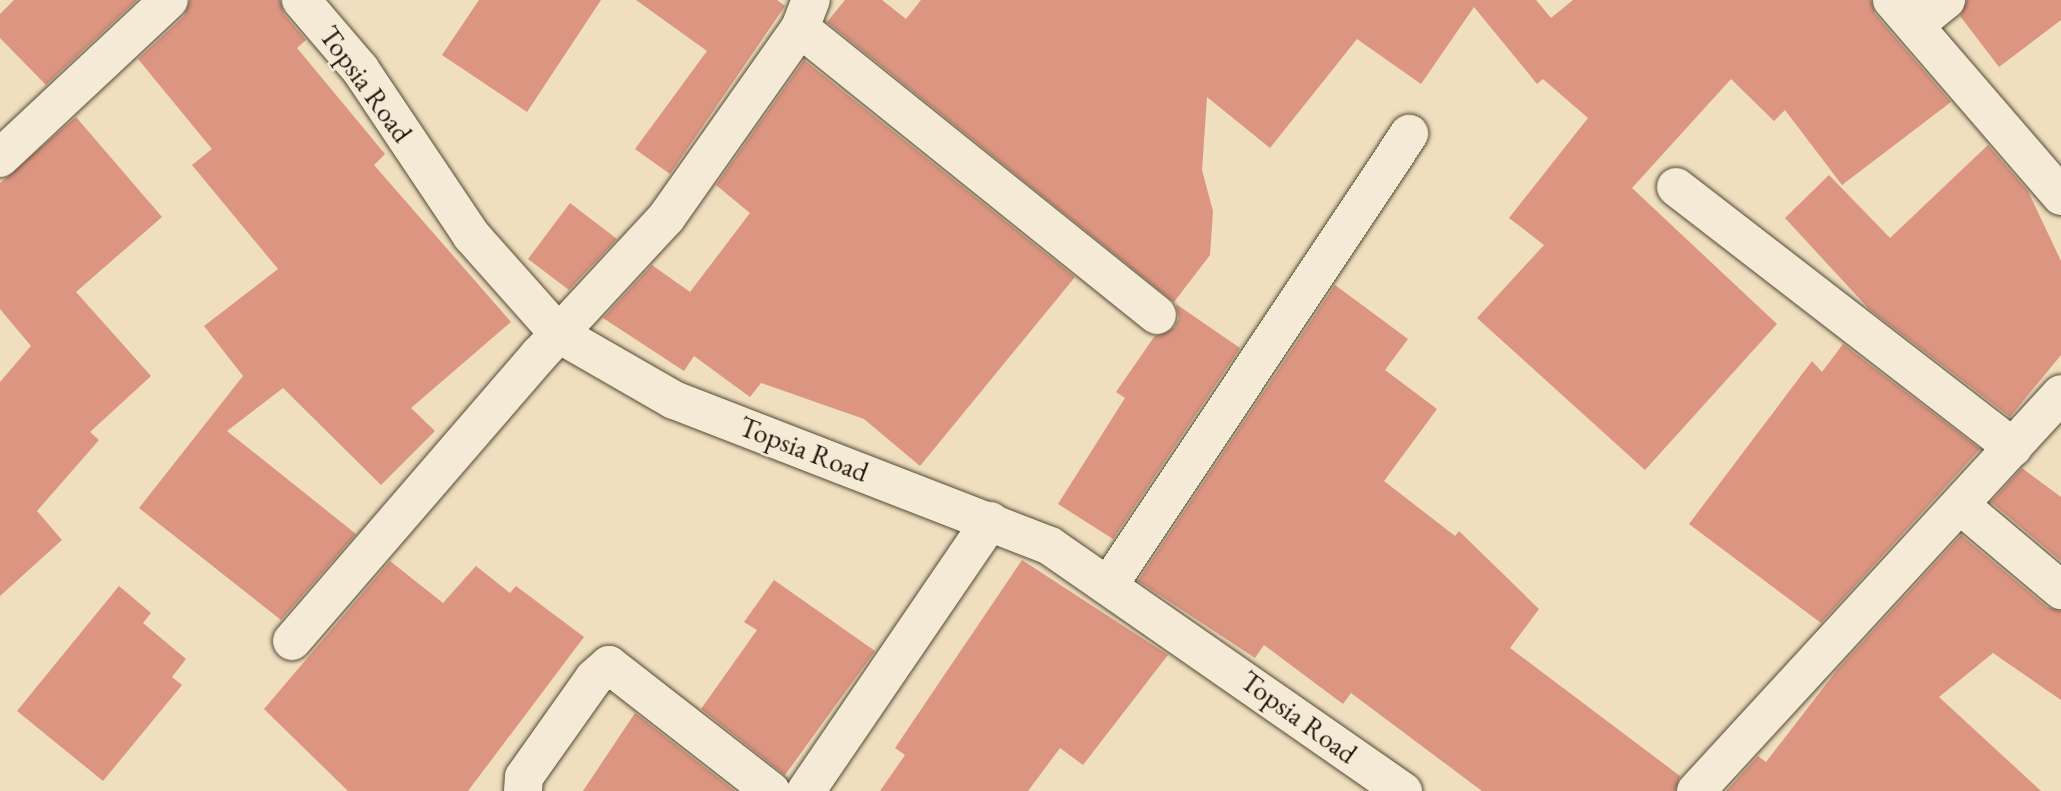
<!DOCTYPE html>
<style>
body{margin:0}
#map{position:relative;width:2061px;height:791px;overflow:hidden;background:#efdfbe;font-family:"EB Garamond",serif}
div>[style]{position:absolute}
.building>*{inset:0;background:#db9580}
.roads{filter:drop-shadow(0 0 2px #554a38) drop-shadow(0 0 2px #554a38)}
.minor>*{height:38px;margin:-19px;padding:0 19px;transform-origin:19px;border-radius:19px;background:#f5ead5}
span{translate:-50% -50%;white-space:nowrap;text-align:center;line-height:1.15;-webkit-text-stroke:5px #f5ead5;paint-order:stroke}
.street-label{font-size:28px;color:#22180b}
</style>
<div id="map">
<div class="building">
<i style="clip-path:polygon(14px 0,137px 0,46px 85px,0 38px,0 14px)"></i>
<i style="clip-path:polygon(190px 0,280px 0,284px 14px,306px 40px,297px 48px,385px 154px,374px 165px,511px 322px,411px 408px,435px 431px,381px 485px,283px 388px,227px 431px,356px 534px,281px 620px,139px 508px,243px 376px,204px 326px,278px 269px,192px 165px,212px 149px,138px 59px,184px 16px)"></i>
<i style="clip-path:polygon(479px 0,601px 0,527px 112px,442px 55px)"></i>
<i style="clip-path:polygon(636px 0,777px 0,785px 6px,670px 174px,635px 149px,707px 51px)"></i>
<i style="clip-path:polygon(845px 0,882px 0,906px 19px,921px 0,1536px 0,1551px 18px,1573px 0,1871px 0,1875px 14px,1951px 102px,1842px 185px,1785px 110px,1774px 121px,1731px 79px,1632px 188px,1777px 324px,1645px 470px,1477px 318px,1544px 245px,1509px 218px,1588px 118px,1543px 79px,1537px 84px,1474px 7px,1421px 84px,1357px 39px,1270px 148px,1207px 97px,1202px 170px,1213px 211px,1210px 255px,1174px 302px,827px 22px)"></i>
<i style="clip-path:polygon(1967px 0,2061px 0,2061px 20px,1999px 67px,1960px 16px)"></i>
<i style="clip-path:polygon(804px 60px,1075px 277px,920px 466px,864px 419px,761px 383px,750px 397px,694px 356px,684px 371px,603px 318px,652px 265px,690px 292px,750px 213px,716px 185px)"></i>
<i style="clip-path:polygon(76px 117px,162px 217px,76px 292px,151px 376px,90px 432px,99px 440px,37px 511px,62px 540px,0 596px,0 382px,31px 346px,0 309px,0 183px)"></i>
<i style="clip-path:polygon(1988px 145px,2028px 191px,2061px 261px,2061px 355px,2010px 417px,1869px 309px,1785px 218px,1829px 175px,1890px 238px)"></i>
<i style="clip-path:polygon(570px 203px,617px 239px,569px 290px,528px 259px)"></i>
<i style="clip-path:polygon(1335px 285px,1408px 339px,1385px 370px,1437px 409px,1384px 481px,1455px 536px,1459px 531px,1539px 609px,1510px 648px,1680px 776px,1675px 791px,1482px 791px,1351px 693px,1343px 704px,1264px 645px,1255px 658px,1138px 581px)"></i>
<i style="clip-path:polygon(1176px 304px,1240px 348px,1113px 539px,1058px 504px,1125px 398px,1116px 392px,1154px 337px,1174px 328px,1179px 318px)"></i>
<i style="clip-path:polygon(1843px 344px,1980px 449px,1821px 623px,1689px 524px,1812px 361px,1822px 372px)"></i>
<i style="clip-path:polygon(2022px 468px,2061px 497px,2061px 561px,1991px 502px)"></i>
<i style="clip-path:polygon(1961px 535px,2047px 607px,2061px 611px,2061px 700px,1993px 653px,1939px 697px,2041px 791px,1726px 791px,1758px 756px,1766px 762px,1837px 670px)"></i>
<i style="clip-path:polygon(1022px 560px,1168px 655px,1083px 765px,1060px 748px,1028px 791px,880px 791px,905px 755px,895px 748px)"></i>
<i style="clip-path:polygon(390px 561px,443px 603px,476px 566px,510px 593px,516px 586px,584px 637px,468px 791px,348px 791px,264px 709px)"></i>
<i style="clip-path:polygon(774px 580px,875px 651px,785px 775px,701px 709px,757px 630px,744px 622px)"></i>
<i style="clip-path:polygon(119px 586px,151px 613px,143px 623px,186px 659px,172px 677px,182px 685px,103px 781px,17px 711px)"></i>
<i style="clip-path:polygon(635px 713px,735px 791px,583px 791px)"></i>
</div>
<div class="roads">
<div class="minor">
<i style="left:301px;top:0;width:91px;rotate:49.5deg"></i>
<i style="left:360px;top:69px;width:200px;rotate:56.2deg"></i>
<i style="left:471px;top:235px;width:132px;rotate:48.4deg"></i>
<i style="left:559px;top:334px;width:133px;rotate:29.9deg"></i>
<i style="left:674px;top:400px;width:403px;rotate:21.2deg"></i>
<i style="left:1050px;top:546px;width:430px;rotate:34.8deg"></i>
<i style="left:1892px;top:0;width:259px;rotate:49.2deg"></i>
<i style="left:1915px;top:25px;width:40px;rotate:-39deg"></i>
<i style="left:800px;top:28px;width:458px;rotate:38.8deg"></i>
<i style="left:0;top:158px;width:231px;rotate:-43.1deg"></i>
<i style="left:1676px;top:187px;width:426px;rotate:37.7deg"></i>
<i style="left:1960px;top:505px;width:132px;rotate:40.1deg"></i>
<i style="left:1109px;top:585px;width:542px;rotate:-56.37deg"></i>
<i style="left:292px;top:641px;width:378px;rotate:-49.2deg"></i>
<i style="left:539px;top:355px;width:187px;rotate:-47.2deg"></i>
<i style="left:666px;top:218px;width:232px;rotate:-54.8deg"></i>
<i style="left:800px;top:28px;width:30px;rotate:-69deg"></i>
<i style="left:523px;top:791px;width:14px;rotate:-86deg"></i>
<i style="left:524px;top:777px;width:121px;rotate:-54.7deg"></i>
<i style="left:594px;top:678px;width:20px;rotate:-41deg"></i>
<i style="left:609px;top:665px;width:205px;rotate:37.9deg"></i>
<i style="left:806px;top:791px;width:327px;rotate:-55.7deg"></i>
<i style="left:1696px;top:791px;width:539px;rotate:-47.4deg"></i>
</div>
</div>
<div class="street-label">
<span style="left:366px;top:84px;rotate:54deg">Topsia Road</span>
<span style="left:804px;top:449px;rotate:21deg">Topsia Road</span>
<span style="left:1299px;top:717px;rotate:36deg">Topsia Road</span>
</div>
</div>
